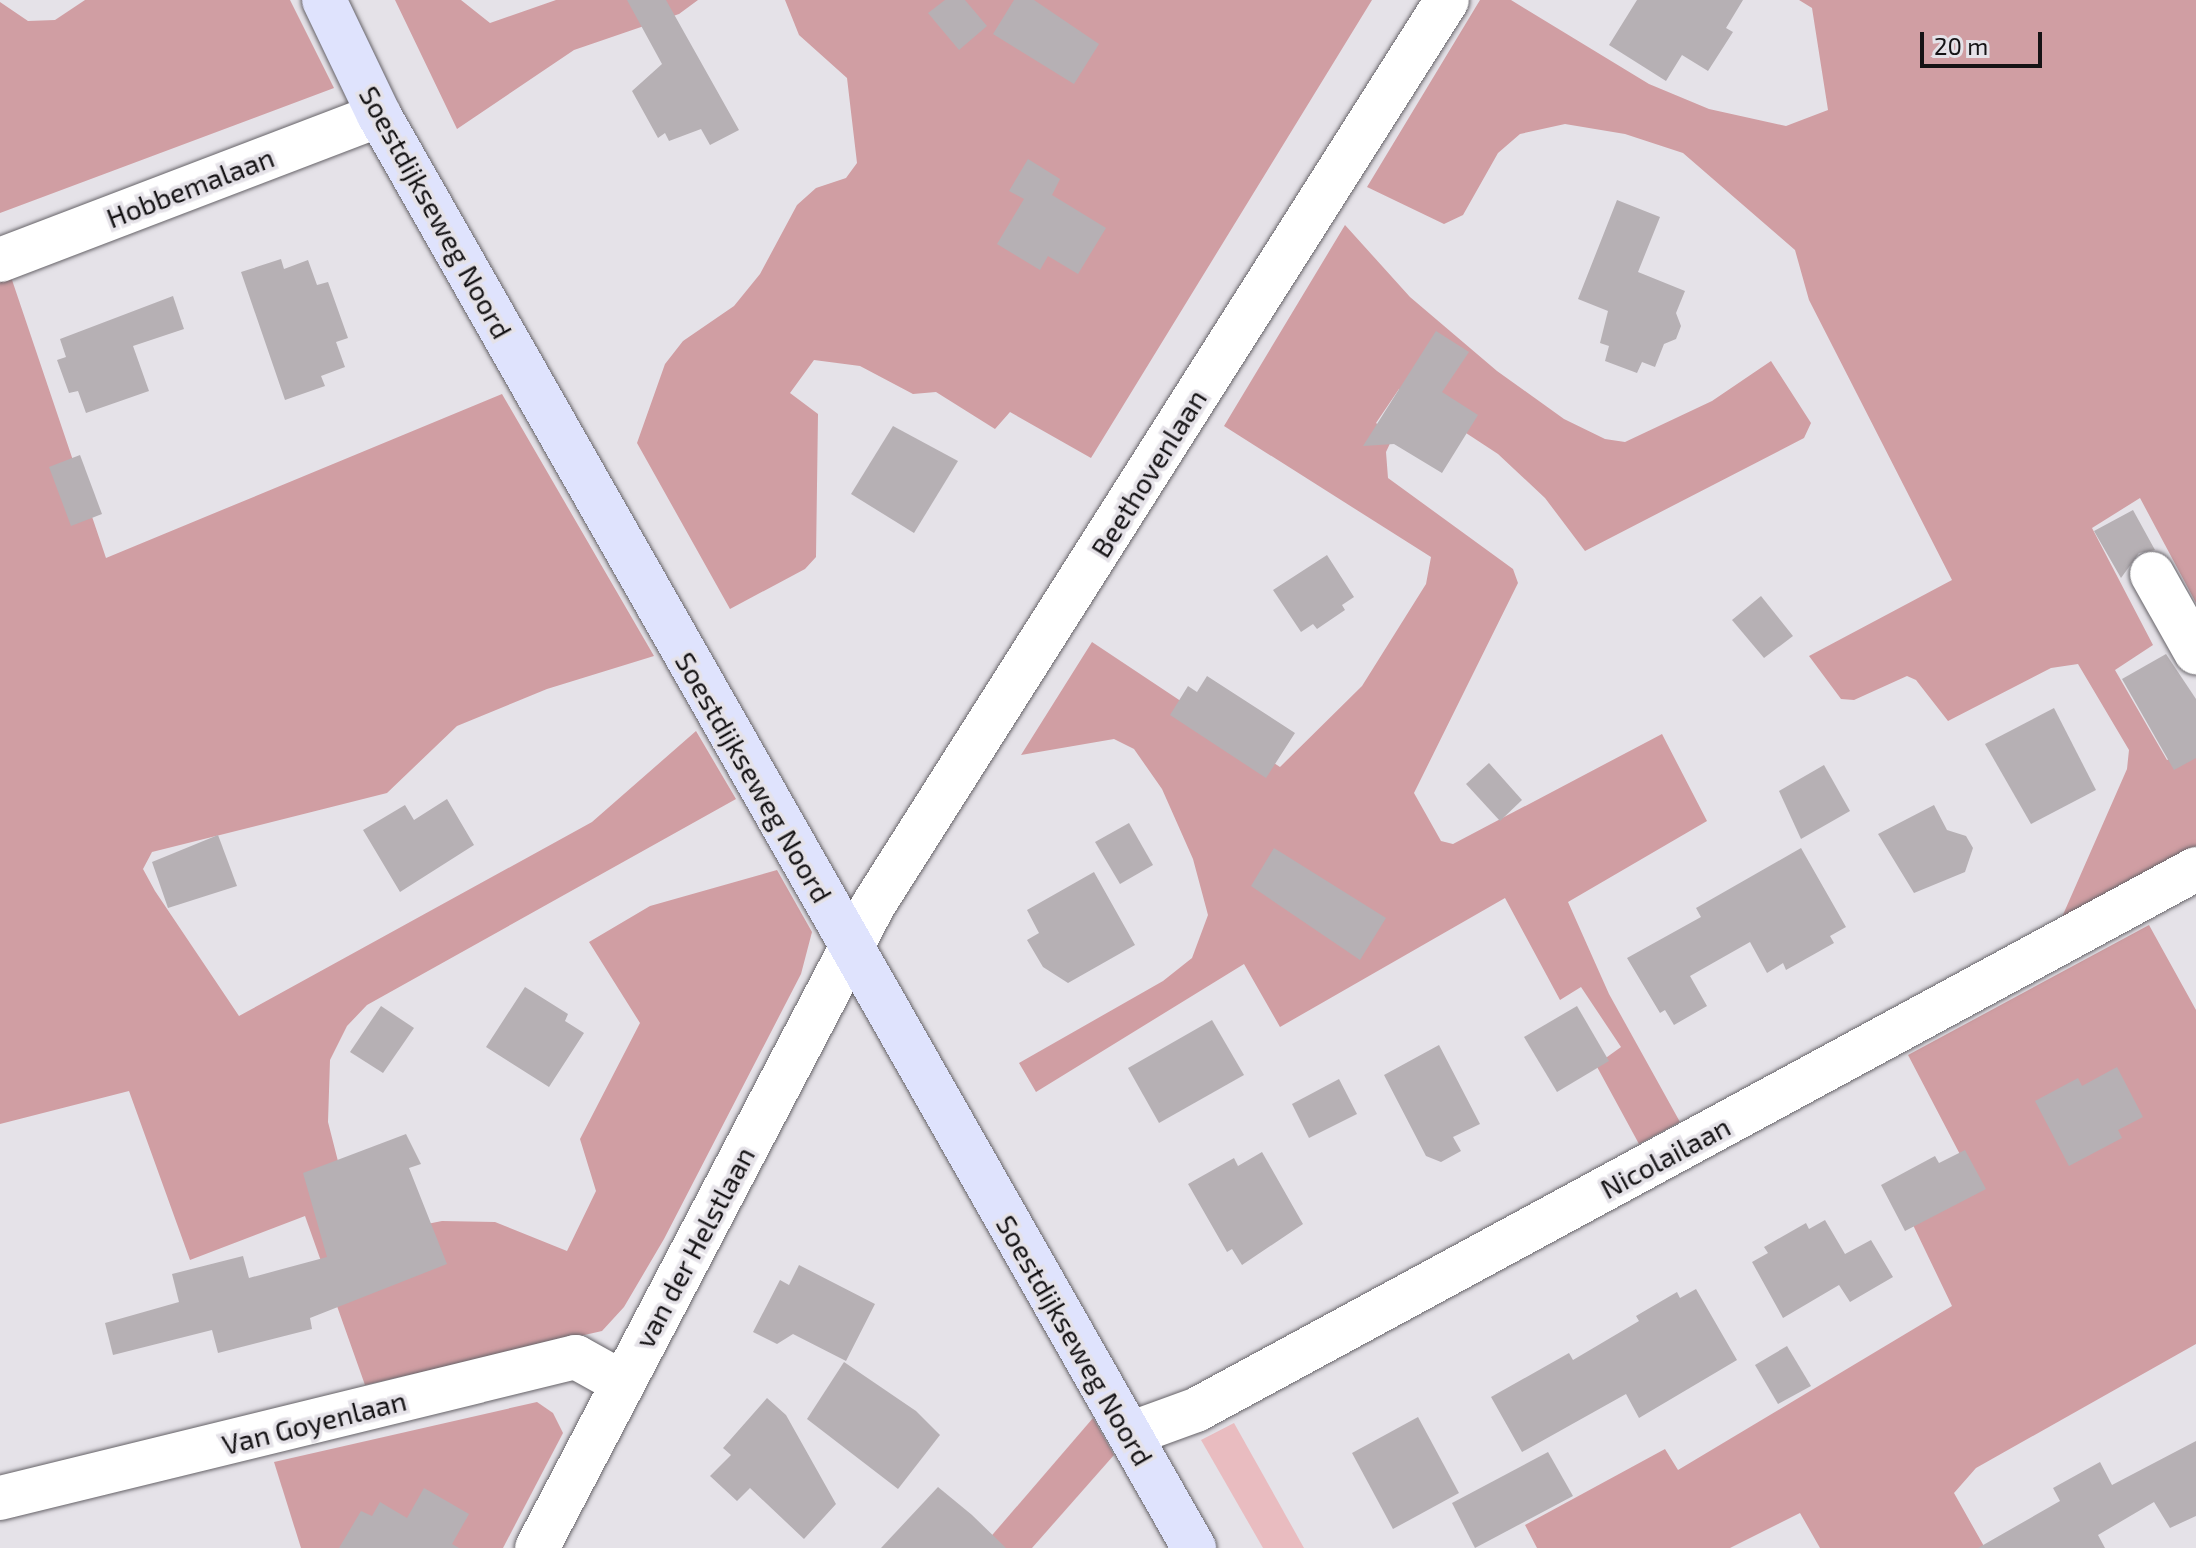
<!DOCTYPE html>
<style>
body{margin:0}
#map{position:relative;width:2196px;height:1548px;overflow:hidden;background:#e5e2e8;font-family:"Exo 2",sans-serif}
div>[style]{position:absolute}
.green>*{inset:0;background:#e9bcc0}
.forest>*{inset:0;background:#d09ea3}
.building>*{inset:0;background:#b6b0b4}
.roads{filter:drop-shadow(0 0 2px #666368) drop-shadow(0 0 2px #666368)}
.minor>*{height:44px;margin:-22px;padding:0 22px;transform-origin:22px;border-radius:22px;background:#fff}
.major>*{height:44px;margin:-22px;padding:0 22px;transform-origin:22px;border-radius:22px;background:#dfe3fd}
span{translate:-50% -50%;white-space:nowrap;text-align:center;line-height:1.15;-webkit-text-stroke:7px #e5e2e8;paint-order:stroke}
.street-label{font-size:28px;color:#151315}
.scale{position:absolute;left:1920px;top:32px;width:122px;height:36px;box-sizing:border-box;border:4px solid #151315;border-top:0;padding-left:10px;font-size:24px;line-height:28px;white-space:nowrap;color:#151315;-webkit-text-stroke:6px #e5e2e8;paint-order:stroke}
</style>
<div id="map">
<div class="green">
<i style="clip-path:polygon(1234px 1423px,1304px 1548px,1263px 1548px,1201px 1440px)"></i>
</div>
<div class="forest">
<i style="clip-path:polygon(85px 0,290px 0,334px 88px,0 213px,0 2px,28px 21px,55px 20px)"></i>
<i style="clip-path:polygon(395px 0,461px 0,490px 23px,556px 0,698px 0,679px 14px,574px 50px,457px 129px)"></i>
<i style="clip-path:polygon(785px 0,1372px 0,1091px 458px,1010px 412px,995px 429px,936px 392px,913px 394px,860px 366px,814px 360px,790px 393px,818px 414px,816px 557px,805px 569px,730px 609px,637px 443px,665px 364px,683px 341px,734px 306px,760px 274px,797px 205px,816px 188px,846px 178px,857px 163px,847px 78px,799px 35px)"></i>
<i style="clip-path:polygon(1480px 0,1511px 0,1649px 84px,1709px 109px,1786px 126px,1828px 110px,1812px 8px,1799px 0,2196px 0,2196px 603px,2140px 498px,2092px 528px,2153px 645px,2115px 670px,2167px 760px,2196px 746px,2196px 846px,2062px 917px,2127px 769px,2129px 750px,2078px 664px,2051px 668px,1948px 721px,1916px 680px,1907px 676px,1854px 700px,1841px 699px,1809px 656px,1952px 580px,1809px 300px,1795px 250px,1683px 153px,1625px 134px,1565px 124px,1520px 134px,1498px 153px,1463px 215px,1444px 224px,1367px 187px)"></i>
<i style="clip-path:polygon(1345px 225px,1410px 297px,1497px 371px,1564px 419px,1605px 439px,1625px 442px,1712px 401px,1771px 361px,1811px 423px,1804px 438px,1585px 551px,1545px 498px,1498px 454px,1399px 389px,1376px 423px,1393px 437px,1386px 452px,1388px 478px,1513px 569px,1518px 583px,1414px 793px,1441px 841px,1453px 844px,1662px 734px,1707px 821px,1568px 902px,1609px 994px,1680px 1122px,1639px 1144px,1596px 1065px,1621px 1047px,1581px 987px,1560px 1000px,1505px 898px,1280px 1027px,1244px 964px,1036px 1092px,1019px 1063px,1163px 981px,1192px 958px,1208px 915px,1193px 859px,1162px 789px,1134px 749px,1114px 739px,1021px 755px,1092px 642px,1280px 767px,1362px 686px,1426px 584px,1431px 557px,1224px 426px)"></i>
<i style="clip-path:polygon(10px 274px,106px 558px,502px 394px,654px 656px,547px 689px,457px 726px,387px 793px,152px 852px,143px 869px,155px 891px,239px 1016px,592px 822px,696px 731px,736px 799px,367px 1005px,347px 1026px,330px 1060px,328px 1122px,342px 1177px,412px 1227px,442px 1221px,495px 1222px,567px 1251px,596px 1191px,580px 1139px,640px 1023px,589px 942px,650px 906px,777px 870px,812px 932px,801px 974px,664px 1239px,624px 1307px,602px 1331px,365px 1385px,305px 1216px,190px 1260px,129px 1091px,0 1124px,0 278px)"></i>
<i style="clip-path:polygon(2149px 925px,2196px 1010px,2196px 1344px,1976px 1468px,1954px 1493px,1985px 1548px,1820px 1548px,1800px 1513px,1730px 1548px,1537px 1548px,1525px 1525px,1665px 1449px,1678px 1470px,1952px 1306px,1913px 1225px,1976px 1185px,1908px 1055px)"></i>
<i style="clip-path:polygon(537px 1402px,553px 1413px,563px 1433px,503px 1548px,301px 1548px,274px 1462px)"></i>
<i style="clip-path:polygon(1093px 1418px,1114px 1455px,1032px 1548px,981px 1548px)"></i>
</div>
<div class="building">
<i style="clip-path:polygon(627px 0,666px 0,739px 130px,710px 145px,701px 129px,669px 141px,665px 133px,658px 138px,632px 91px,662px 64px)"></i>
<i style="clip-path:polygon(945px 0,965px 0,987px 26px,959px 50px,928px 13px)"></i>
<i style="clip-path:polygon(1014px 0,1034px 0,1099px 44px,1074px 84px,993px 34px)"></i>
<i style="clip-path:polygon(1637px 0,1743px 0,1726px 28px,1733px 32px,1708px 71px,1682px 55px,1666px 81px,1609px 45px)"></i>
<i style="clip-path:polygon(1028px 159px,1060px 179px,1052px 195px,1106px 228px,1078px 274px,1048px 256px,1040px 270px,997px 244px,1024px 199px,1009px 191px)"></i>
<i style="clip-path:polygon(1617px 200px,1660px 217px,1638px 272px,1685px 291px,1676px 313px,1681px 326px,1676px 339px,1664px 344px,1655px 367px,1642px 362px,1637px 373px,1605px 361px,1609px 346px,1600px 343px,1608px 311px,1578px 299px)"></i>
<i style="clip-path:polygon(281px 259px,284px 269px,308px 260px,317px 285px,328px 282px,348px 338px,336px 342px,345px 367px,321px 376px,325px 386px,285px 400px,241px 272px)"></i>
<i style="clip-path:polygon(173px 296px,184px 329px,133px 346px,149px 391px,86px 413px,78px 391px,69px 393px,57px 360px,66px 357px,60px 339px)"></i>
<i style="clip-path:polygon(1436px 331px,1469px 352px,1442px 392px,1478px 415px,1442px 473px,1394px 444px,1363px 446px)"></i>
<i style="clip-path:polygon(893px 426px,958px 461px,914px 533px,851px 494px)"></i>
<i style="clip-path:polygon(80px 455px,102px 514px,71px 526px,49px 467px)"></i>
<i style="clip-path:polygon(2133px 510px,2155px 550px,2139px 553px,2121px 578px,2094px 531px)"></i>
<i style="clip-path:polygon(1327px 555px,1354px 597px,1342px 605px,1345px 610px,1317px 629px,1313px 624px,1301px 632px,1273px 590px)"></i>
<i style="clip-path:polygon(1761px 596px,1793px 636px,1764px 658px,1732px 620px)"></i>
<i style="clip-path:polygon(2166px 654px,2196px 699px,2196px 758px,2174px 770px,2122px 679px)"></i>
<i style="clip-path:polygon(1207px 676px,1295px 733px,1266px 778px,1170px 715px,1188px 686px,1197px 692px)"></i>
<i style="clip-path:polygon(2054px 708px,2096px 790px,2031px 824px,1985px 744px)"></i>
<i style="clip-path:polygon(1489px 763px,1522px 800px,1500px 821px,1466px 784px)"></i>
<i style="clip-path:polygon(1824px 765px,1850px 811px,1801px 839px,1779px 791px)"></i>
<i style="clip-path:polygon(447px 799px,474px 845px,400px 892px,363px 830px,405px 805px,414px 820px)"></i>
<i style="clip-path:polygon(1934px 805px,1947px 830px,1966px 836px,1973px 848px,1965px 872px,1914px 893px,1878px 834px)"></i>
<i style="clip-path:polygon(1129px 823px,1153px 865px,1120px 884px,1095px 842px)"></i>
<i style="clip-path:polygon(218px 835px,237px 886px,168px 908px,152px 862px)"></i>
<i style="clip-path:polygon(1274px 848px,1386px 918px,1360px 960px,1251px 886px)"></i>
<i style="clip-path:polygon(1801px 848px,1846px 927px,1830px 936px,1834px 943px,1786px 970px,1783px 963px,1767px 973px,1750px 942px,1690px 976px,1707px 1006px,1674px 1025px,1665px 1010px,1660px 1013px,1627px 958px,1701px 917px,1696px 908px)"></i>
<i style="clip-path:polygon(1094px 872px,1135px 945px,1068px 983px,1043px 967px,1027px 940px,1039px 933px,1027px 910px)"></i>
<i style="clip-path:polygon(525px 987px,568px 1014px,565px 1021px,584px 1033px,549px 1087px,486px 1047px)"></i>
<i style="clip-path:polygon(381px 1006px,414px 1028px,383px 1073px,350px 1052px)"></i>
<i style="clip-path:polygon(1577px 1006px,1609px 1061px,1557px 1092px,1524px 1037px)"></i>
<i style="clip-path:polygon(1212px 1020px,1244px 1075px,1159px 1123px,1128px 1068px)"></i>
<i style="clip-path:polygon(1439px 1045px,1480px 1124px,1453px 1137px,1461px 1151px,1441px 1162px,1426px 1156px,1384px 1075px)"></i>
<i style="clip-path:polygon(2117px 1067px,2143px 1117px,2118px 1130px,2122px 1138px,2069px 1166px,2035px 1101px,2078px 1078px,2082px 1086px)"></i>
<i style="clip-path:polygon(1339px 1079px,1357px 1114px,1309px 1138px,1292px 1104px)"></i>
<i style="clip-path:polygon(406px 1134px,421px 1164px,409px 1168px,447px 1264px,310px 1318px,312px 1329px,218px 1353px,212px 1330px,113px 1355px,105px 1323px,179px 1302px,172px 1274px,243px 1256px,249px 1278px,327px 1257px,303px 1173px)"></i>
<i style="clip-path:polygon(1965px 1150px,1986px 1189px,1905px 1231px,1881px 1185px,1935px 1156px,1939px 1163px)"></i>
<i style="clip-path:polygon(1262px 1152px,1303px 1224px,1242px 1265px,1232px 1249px,1227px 1252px,1188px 1184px,1234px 1158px,1238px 1166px)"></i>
<i style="clip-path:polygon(1825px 1220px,1845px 1254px,1871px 1240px,1893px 1277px,1850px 1302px,1839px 1285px,1783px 1318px,1752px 1262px,1768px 1253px,1764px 1247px,1806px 1223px,1809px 1229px)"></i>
<i style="clip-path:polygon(799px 1265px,875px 1304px,846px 1361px,793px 1334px,777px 1344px,753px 1332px,780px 1280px,789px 1285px)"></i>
<i style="clip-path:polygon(1696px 1289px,1737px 1360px,1639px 1418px,1626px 1394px,1522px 1452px,1491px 1397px,1569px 1353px,1573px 1360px,1639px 1321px,1636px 1316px,1677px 1292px,1680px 1298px)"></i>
<i style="clip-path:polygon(1787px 1346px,1811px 1386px,1778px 1404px,1755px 1365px)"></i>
<i style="clip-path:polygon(844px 1362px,916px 1411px,940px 1435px,898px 1489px,807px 1419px)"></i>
<i style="clip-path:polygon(767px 1398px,786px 1415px,836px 1504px,804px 1539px,750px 1488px,737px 1501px,710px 1476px,731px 1455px,723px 1448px)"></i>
<i style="clip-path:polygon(1418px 1417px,1459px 1493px,1393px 1529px,1352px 1453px)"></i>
<i style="clip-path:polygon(2196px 1441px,2196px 1516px,2170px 1528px,2154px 1502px,2098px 1535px,2105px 1548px,1978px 1548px,2060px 1501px,2053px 1488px,2100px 1462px,2112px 1485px)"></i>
<i style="clip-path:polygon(1548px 1452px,1573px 1496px,1475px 1548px,1452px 1503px)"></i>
<i style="clip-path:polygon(938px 1487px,972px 1515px,1006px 1548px,881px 1548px)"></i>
<i style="clip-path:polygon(424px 1488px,469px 1514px,452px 1544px,459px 1548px,339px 1548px,361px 1511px,372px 1516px,380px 1502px,407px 1518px)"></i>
</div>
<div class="roads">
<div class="minor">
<i style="left:0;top:260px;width:406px;rotate:-20.9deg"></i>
<i style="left:2152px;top:574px;width:90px;rotate:60.6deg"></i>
<i style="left:1130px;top:1434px;width:70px;rotate:-20deg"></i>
<i style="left:1196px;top:1410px;width:1137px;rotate:-28.41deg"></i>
<i style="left:0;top:1498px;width:593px;rotate:-13.76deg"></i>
<i style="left:576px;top:1357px;width:54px;rotate:29deg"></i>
<i style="left:537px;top:1548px;width:727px;rotate:-62.38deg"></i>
<i style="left:874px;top:904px;width:1070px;rotate:-57.63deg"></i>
</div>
<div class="major">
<i style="left:324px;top:0;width:127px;rotate:64.4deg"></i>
<i style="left:379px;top:115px;width:1649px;rotate:60.37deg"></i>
</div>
</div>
<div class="street-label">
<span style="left:190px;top:187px;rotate:-21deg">Hobbemalaan</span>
<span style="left:436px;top:212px;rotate:61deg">Soestdijkseweg Noord</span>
<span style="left:1148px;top:473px;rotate:-58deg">Beethovenlaan</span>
<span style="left:754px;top:777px;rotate:60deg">Soestdijkseweg Noord</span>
<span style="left:1665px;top:1157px;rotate:-28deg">Nicolailaan</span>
<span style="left:694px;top:1247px;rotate:-62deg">van der Helstlaan</span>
<span style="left:1075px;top:1340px;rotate:60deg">Soestdijkseweg Noord</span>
<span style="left:314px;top:1422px;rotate:-14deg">Van Goyenlaan</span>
</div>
<div class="scale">20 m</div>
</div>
